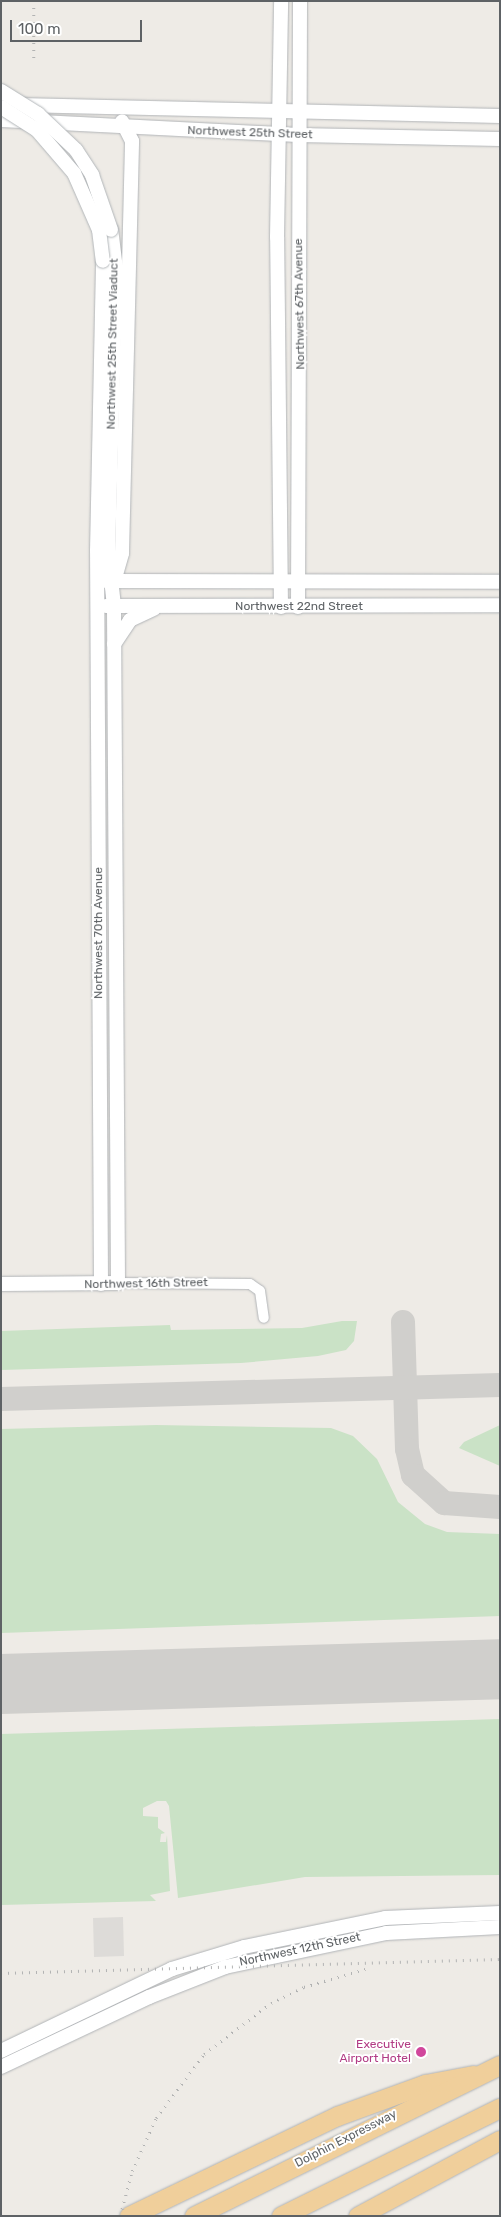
<!DOCTYPE html>
<style>
body{margin:0}
#map{position:relative;width:501px;height:2217px;overflow:hidden;background:#eeebe6;font-family:Rubik,sans-serif}
div>[style]{position:absolute}
.industrial>*{inset:0;background:#dddbd8}
.green>*{inset:0;background:#cae2c6}
.taxiway>*{height:24px;margin:-12px;padding:0 12px;transform-origin:12px;border-radius:12px;background:#d0cfcc}
.runway>*{height:60px;margin:-30px;padding:0 30px;transform-origin:30px;border-radius:30px;background:#d0cfcc}
.roads{filter:drop-shadow(0 0 1px #b1b4b7) drop-shadow(0 0 1px #b1b4b7)}
.street>*{height:10px;margin:-5px;padding:0 5px;transform-origin:5px;border-radius:5px;background:#fff}
.secondary>*{height:14px;margin:-7px;padding:0 7px;transform-origin:7px;border-radius:7px;background:#fff}
.highway>*{height:19px;margin:-9.5px;padding:0 9.5px;transform-origin:9.5px;border-radius:9.5px;background:#f0cf9b}
.rail>*{height:2.5px;margin-top:-1.25px;transform-origin:0;background:repeating-linear-gradient(90deg,#b2b3b3 0 1px,transparent 0 7px)}
.bridges{filter:drop-shadow(0 0 1px #b2b6b9) drop-shadow(0 0 1px #b2b6b9)}
.secondary-bridge>*{height:14px;margin:-7px;padding:0 7px;transform-origin:7px;border-radius:7px;background:#fff}
.dots>*{width:14px;height:14px;translate:-50% -50%;box-sizing:border-box;border:2px solid #fff;border-radius:50%}
span{translate:-50% -50%;white-space:nowrap;text-align:center;line-height:1.15;-webkit-text-stroke:4px #fff;paint-order:stroke}
.street-label{font-size:12px;color:#5e6265}
.hotel-label{font-size:12px;color:#b23c85}
.right{translate:-100% -50%;text-align:right}
.frame{position:absolute;inset:0;border:2px solid #5e6265;pointer-events:none}
.scale{position:absolute;left:10px;top:20px;width:132px;height:22px;box-sizing:border-box;border:2px solid #5e6265;border-top:0;padding-left:6px;font-size:15px;line-height:18px;white-space:nowrap;color:#5e6265;-webkit-text-stroke:4px #fff;paint-order:stroke}
</style>
<div id="map">
<div class="industrial">
<i style="clip-path:polygon(123px 1917px,124px 1956px,94px 1957px,93px 1918px)"></i>
</div>
<div class="green">
<i style="clip-path:polygon(342px 1321px,357px 1321px,354px 1341px,346px 1350px,318px 1356px,241px 1363px,1px 1370px,1px 1331px,170px 1325px,171px 1330px,302px 1328px)"></i>
<i style="clip-path:polygon(156px 1425px,331px 1428px,353px 1436px,377px 1459px,398px 1502px,425px 1524px,447px 1532px,500px 1534px,500px 1616px,1px 1633px,1px 1429px)"></i>
<i style="clip-path:polygon(500px 1425px,500px 1466px,459px 1448px,464px 1442px)"></i>
<i style="clip-path:polygon(500px 1719px,500px 1875px,305px 1877px,178px 1898px,169px 1806px,166px 1801px,157px 1801px,143px 1808px,143px 1816px,158px 1817px,158px 1828px,165px 1833px,161px 1834px,160px 1842px,166px 1842px,167px 1835px,170px 1891px,150px 1895px,156px 1901px,1px 1905px,1px 1734px)"></i>
</div>
<div class="taxiway">
<i style="left:403px;top:1322px;width:127px;rotate:88.2deg"></i>
<i style="left:407px;top:1449px;width:27px;rotate:77deg"></i>
<i style="left:413px;top:1475px;width:42px;rotate:42.1deg"></i>
<i style="left:444px;top:1503px;width:56px;rotate:4.1deg"></i>
<i style="left:1px;top:1399px;width:499px;rotate:-1.6deg"></i>
</div>
<div class="runway">
<i style="left:1px;top:1684px;width:499px;rotate:-1.7deg"></i>
</div>
<div class="roads">
<div class="street">
<i style="left:118px;top:1283px;width:132px;rotate:0.4deg"></i>
<i style="left:250px;top:1284px;width:12px;rotate:35deg"></i>
<i style="left:260px;top:1291px;width:27px;rotate:82deg"></i>
</div>
<div class="secondary">
<i style="left:19px;top:105px;width:481px;rotate:1.3deg"></i>
<i style="left:1px;top:120px;width:297px;rotate:2.9deg"></i>
<i style="left:298px;top:135px;width:202px;rotate:1.1deg"></i>
<i style="left:115px;top:578px;width:26px;rotate:-74deg"></i>
<i style="left:122px;top:553px;width:412px;rotate:-88.6deg"></i>
<i style="left:132px;top:141px;width:22px;rotate:-117deg"></i>
<i style="left:106px;top:581px;width:394px;rotate:0.1deg"></i>
<i style="left:106px;top:606px;width:394px;rotate:-0.1deg"></i>
<i style="left:281px;top:607px;width:370px;rotate:-90.6deg"></i>
<i style="left:277px;top:237px;width:236px;rotate:-89deg"></i>
<i style="left:298px;top:607px;width:606px;rotate:-89.81deg"></i>
<i style="left:114px;top:644px;width:29px;rotate:-56deg"></i>
<i style="left:130px;top:620px;width:26px;rotate:-25deg"></i>
<i style="left:1px;top:1284px;width:117px;rotate:-0.5deg"></i>
<i style="left:118px;top:1283px;width:677px;rotate:-90.34deg"></i>
<i style="left:114px;top:606px;width:54px;rotate:-96.3deg"></i>
<i style="left:108px;top:552px;width:283px;rotate:-88.4deg"></i>
<i style="left:116px;top:269px;width:39px;rotate:-97deg"></i>
<i style="left:101px;top:1284px;width:733px;rotate:-90.31deg"></i>
<i style="left:97px;top:551px;width:290px;rotate:-88.8deg"></i>
<i style="left:1px;top:2051px;width:190px;rotate:-25.6deg"></i>
<i style="left:172px;top:1969px;width:75px;rotate:-17deg"></i>
<i style="left:244px;top:1947px;width:144px;rotate:-11.6deg"></i>
<i style="left:385px;top:1918px;width:115px;rotate:-2.5deg"></i>
<i style="left:1px;top:2067px;width:164px;rotate:-25.3deg"></i>
<i style="left:149px;top:1997px;width:82px;rotate:-21.5deg"></i>
<i style="left:225px;top:1967px;width:165px;rotate:-11.9deg"></i>
<i style="left:386px;top:1933px;width:114px;rotate:-3deg"></i>
</div>
<div class="highway">
<i style="left:129px;top:2216px;width:231px;rotate:-25.7deg"></i>
<i style="left:337px;top:2116px;width:94px;rotate:-20deg"></i>
<i style="left:425px;top:2084px;width:49px;rotate:-10.6deg"></i>
<i style="left:194px;top:2216px;width:341px;rotate:-26.3deg"></i>
<i style="left:281px;top:2216px;width:244px;rotate:-26.3deg"></i>
<i style="left:358px;top:2216px;width:161px;rotate:-28.2deg"></i>
</div>
</div>
<div class="rail">
<i style="left:34px;top:1px;width:58px;rotate:90deg"></i>
<i style="left:1px;top:1973px;width:499px;rotate:-1.6deg"></i>
<i style="left:120px;top:2216px;width:47px;rotate:-75.1deg"></i>
<i style="left:132px;top:2171px;width:58px;rotate:-65.6deg"></i>
<i style="left:156px;top:2118px;width:80px;rotate:-53.1deg"></i>
<i style="left:204px;top:2054px;width:84px;rotate:-37.3deg"></i>
<i style="left:271px;top:2003px;width:37px;rotate:-26deg"></i>
<i style="left:304px;top:1987px;width:64px;rotate:-16.4deg"></i>
</div>
<div class="bridges">
<div class="secondary-bridge">
<i style="left:1px;top:91px;width:44px;rotate:31.9deg"></i>
<i style="left:38px;top:114px;width:52px;rotate:43.5deg"></i>
<i style="left:76px;top:150px;width:30px;rotate:57deg"></i>
<i style="left:92px;top:175px;width:58px;rotate:70.9deg"></i>
<i style="left:1px;top:107px;width:43px;rotate:32.6deg"></i>
<i style="left:37px;top:130px;width:57px;rotate:49.3deg"></i>
<i style="left:74px;top:173px;width:62px;rotate:66.3deg"></i>
<i style="left:99px;top:230px;width:31px;rotate:83deg"></i>
</div>
</div>
<div class="dots">
<i style="left:421px;top:2052px;background:#d1479c"></i>
</div>
<div class="street-label">
<span style="left:250px;top:133px;rotate:2deg">Northwest 25th Street</span>
<span style="left:300px;top:304px;rotate:-91deg">Northwest 67th Avenue</span>
<span style="left:113px;top:344px;rotate:-89deg">Northwest 25th Street Viaduct</span>
<span style="left:299px;top:607px">Northwest 22nd Street</span>
<span style="left:99px;top:933px;rotate:-90deg">Northwest 70th Avenue</span>
<span style="left:146px;top:1284px;rotate:-1deg">Northwest 16th Street</span>
<span style="left:300px;top:1950px;rotate:-12deg">Northwest 12th Street</span>
<span style="left:346px;top:2139px;rotate:-27deg">Dolphin Expressway</span>
</div>
<div class="hotel-label">
<span class="right" style="left:411px;top:2052px">Executive<br>Airport Hotel</span>
</div>
<div class="frame"></div>
<div class="scale">100 m</div>
</div>
